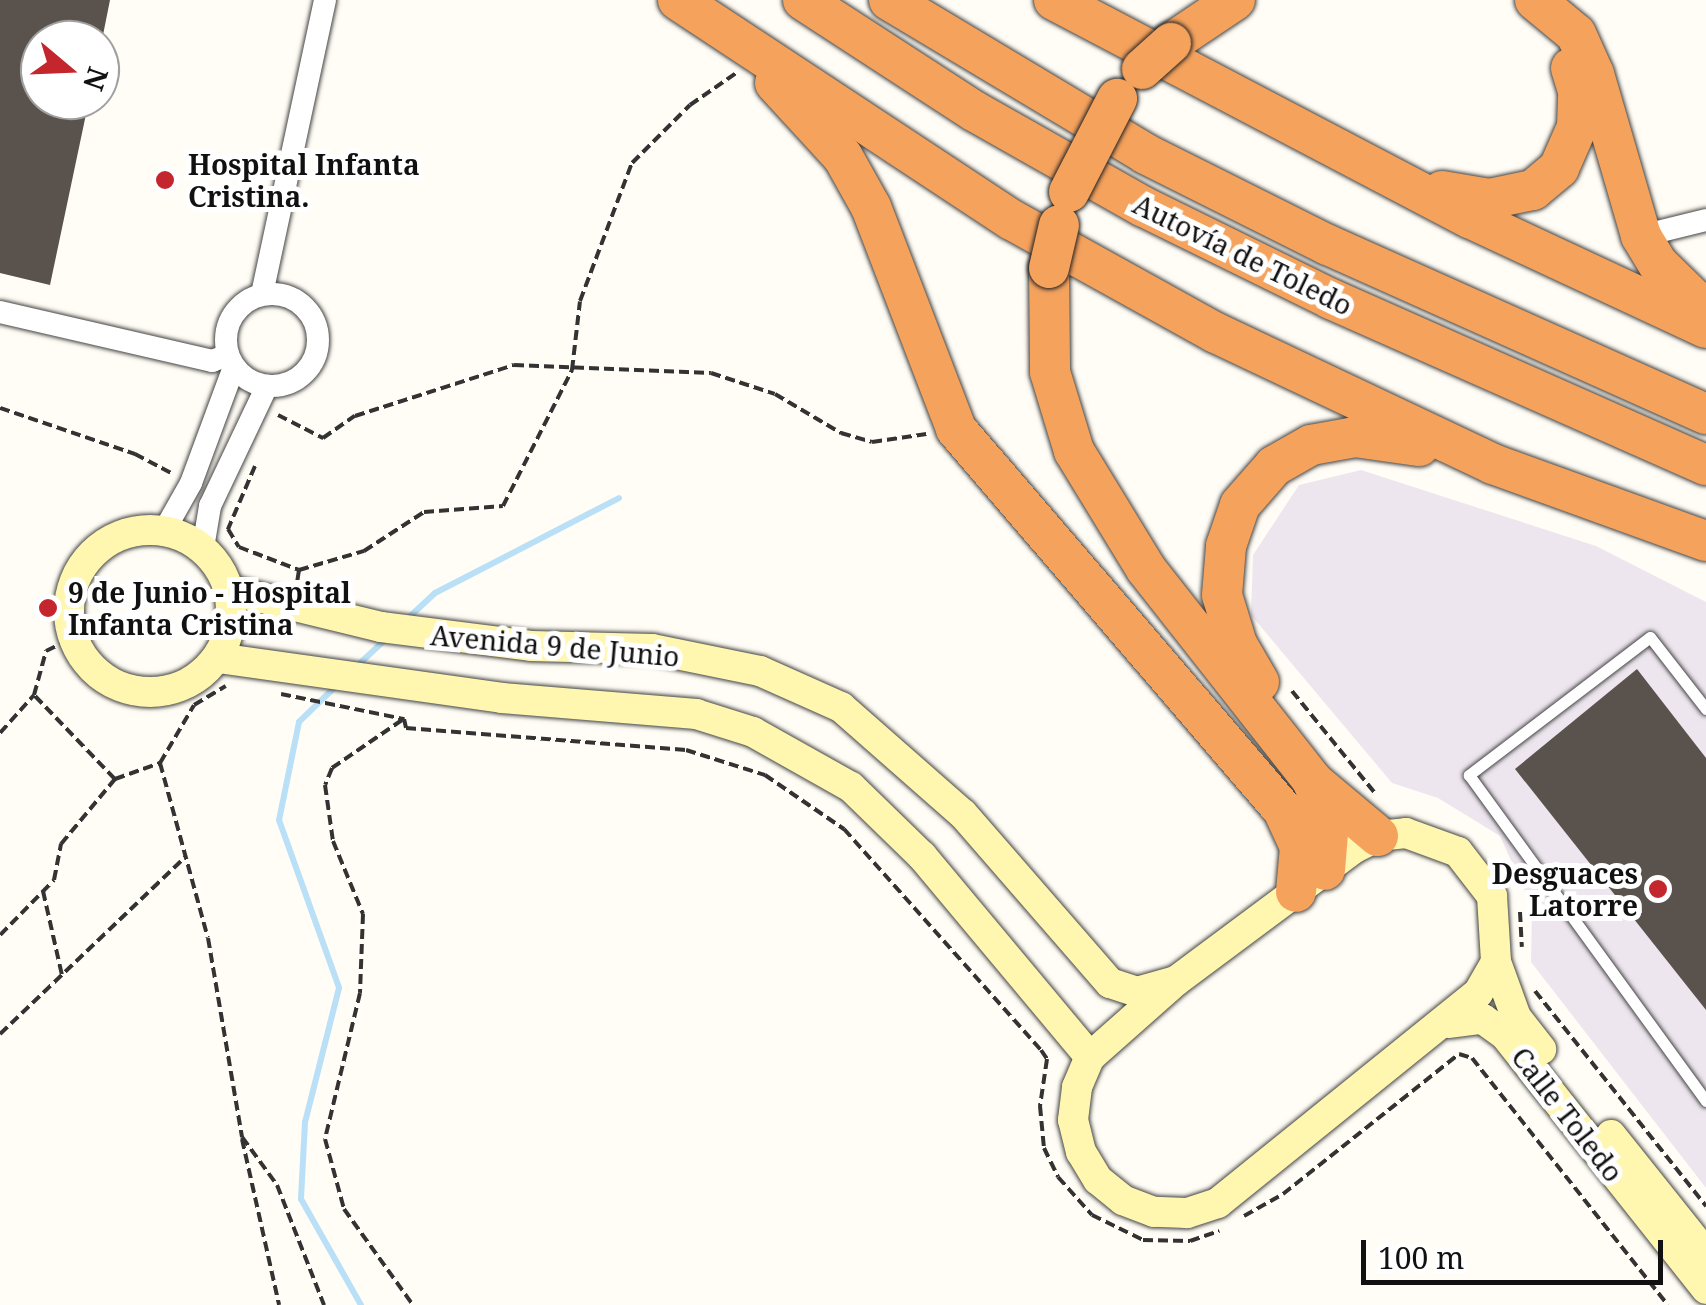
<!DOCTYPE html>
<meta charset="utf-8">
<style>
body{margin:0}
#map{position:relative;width:1706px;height:1305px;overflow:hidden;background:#fffdf5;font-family:"Noto Serif",serif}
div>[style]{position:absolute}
.industrial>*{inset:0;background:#eee6ef}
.stream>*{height:6px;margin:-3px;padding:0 3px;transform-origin:3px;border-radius:3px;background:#b9e0f7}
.building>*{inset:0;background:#5a524d}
.path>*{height:4px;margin-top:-2px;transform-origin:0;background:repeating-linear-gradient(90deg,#333 0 10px,transparent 0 15px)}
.roads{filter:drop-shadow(0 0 2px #444) drop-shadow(0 0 2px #444)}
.lane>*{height:11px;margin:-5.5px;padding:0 5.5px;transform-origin:5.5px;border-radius:5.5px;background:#fff}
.street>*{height:22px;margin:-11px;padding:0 11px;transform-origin:11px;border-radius:11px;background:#fff}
.street>.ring{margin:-11px;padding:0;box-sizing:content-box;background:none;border:22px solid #fff;border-radius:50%}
.secondary>*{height:30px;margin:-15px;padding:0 15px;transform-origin:15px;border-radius:15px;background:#fff6b0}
.secondary>.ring{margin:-15px;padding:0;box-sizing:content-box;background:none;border:30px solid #fff6b0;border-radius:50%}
.highway>*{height:40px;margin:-20px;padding:0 20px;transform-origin:20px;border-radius:20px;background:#f5a25d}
.bridges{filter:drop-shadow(0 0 2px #222) drop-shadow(0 0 2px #222)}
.highway-bridge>*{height:40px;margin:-20px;padding:0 20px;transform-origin:20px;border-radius:20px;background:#f5a25d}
.dots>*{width:28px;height:28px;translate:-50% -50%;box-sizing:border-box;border:5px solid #fff;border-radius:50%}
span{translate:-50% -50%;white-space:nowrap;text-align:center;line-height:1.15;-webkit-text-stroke:10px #fff;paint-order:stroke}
.poi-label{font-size:28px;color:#111;font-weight:700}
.left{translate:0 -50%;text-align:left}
.right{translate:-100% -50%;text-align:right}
.street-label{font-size:28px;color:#111}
.north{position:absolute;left:20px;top:20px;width:100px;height:100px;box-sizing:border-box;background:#fff;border:2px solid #a0a0a0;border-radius:50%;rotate:109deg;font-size:28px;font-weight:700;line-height:40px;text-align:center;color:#111}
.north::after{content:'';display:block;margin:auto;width:35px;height:45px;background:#c4262e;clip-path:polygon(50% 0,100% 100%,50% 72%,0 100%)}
.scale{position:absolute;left:1361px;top:1240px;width:302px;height:45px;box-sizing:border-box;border:5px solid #111;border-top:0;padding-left:12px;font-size:30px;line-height:35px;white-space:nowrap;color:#111;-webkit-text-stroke:8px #fff;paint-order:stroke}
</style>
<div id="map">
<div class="industrial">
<i style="clip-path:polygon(1361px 470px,1596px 546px,1706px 602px,1706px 1188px,1531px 962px,1532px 908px,1500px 836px,1438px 798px,1392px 783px,1251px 615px,1253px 555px,1299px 485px)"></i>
</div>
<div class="stream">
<i style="left:405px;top:621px;width:41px;rotate:-43deg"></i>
<i style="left:435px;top:593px;width:207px;rotate:-27.3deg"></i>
<i style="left:357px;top:666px;width:42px;rotate:-43.1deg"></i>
<i style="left:337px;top:685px;width:53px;rotate:135.8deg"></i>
<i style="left:299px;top:722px;width:100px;rotate:101.5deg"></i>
<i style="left:279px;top:820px;width:178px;rotate:70.3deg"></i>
<i style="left:339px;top:988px;width:138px;rotate:104.2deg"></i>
<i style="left:305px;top:1122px;width:77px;rotate:93deg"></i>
<i style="left:301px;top:1199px;width:122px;rotate:60.5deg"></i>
</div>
<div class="building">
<i style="clip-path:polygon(0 0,110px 0,102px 40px,40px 40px,40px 100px,89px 100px,50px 285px,0 273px)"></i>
<i style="clip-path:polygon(1637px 669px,1706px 758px,1706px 1010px,1515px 769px)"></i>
</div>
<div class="path">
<i style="left:0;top:408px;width:143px;rotate:18.8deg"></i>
<i style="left:135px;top:454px;width:43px;rotate:27.8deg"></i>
<i style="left:278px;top:415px;width:51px;rotate:27.1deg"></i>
<i style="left:323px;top:438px;width:39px;rotate:-35deg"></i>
<i style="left:355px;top:416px;width:167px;rotate:-17.8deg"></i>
<i style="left:514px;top:365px;width:197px;rotate:2.3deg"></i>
<i style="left:711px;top:373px;width:67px;rotate:18.2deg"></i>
<i style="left:775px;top:394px;width:77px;rotate:30.6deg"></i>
<i style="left:841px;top:433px;width:32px;rotate:16deg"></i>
<i style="left:872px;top:442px;width:55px;rotate:-8.4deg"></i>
<i style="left:255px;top:466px;width:69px;rotate:113.2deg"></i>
<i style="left:228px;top:529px;width:21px;rotate:59deg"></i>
<i style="left:239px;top:547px;width:64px;rotate:21deg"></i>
<i style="left:299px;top:570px;width:12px;rotate:99deg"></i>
<i style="left:299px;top:570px;width:68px;rotate:-16.3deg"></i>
<i style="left:364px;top:551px;width:72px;rotate:-33deg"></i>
<i style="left:424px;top:512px;width:79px;rotate:-4.3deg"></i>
<i style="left:503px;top:506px;width:153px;rotate:-63.1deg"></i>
<i style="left:572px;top:370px;width:69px;rotate:-83.4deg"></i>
<i style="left:580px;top:301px;width:147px;rotate:-69.4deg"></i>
<i style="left:632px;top:163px;width:82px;rotate:-45deg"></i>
<i style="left:690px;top:105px;width:56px;rotate:-34.8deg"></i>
<i style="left:1292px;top:691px;width:130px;rotate:50.9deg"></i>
<i style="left:281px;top:694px;width:126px;rotate:11.5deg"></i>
<i style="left:404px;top:719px;width:9px;rotate:77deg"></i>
<i style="left:406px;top:728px;width:281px;rotate:4.5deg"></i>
<i style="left:686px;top:750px;width:83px;rotate:17.6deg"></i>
<i style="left:765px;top:775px;width:96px;rotate:34.4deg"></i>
<i style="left:844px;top:829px;width:296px;rotate:48.3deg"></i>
<i style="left:1041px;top:1050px;width:11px;rotate:56deg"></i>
<i style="left:1047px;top:1059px;width:48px;rotate:98.5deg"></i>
<i style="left:1040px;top:1106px;width:42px;rotate:84.6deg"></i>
<i style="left:1044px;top:1148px;width:32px;rotate:64deg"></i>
<i style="left:1058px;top:1177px;width:51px;rotate:48.2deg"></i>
<i style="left:1092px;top:1215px;width:57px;rotate:26.1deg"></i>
<i style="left:1143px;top:1240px;width:47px;rotate:1.2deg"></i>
<i style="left:1190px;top:1241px;width:31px;rotate:-19deg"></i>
<i style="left:35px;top:696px;width:115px;rotate:46.1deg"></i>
<i style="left:402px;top:720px;width:85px;rotate:145.6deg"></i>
<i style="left:332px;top:768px;width:18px;rotate:112deg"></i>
<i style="left:325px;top:785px;width:57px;rotate:81.9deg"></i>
<i style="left:333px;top:841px;width:79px;rotate:67.7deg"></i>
<i style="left:363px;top:914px;width:79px;rotate:92.2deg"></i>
<i style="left:360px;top:993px;width:150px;rotate:103.5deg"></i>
<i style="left:325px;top:1139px;width:73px;rotate:74.8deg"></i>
<i style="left:344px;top:1209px;width:118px;rotate:54.3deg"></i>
<i style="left:0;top:733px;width:51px;rotate:-48.2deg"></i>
<i style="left:34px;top:695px;width:46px;rotate:-74.7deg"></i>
<i style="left:46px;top:651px;width:30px;rotate:-26deg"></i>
<i style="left:160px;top:763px;width:67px;rotate:-59.6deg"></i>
<i style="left:194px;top:705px;width:37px;rotate:-31deg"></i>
<i style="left:43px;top:891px;width:86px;rotate:77.3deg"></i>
<i style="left:1520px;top:912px;width:35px;rotate:87deg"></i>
<i style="left:0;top:935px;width:77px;rotate:-45.5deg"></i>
<i style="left:54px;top:880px;width:37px;rotate:-79deg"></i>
<i style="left:61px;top:844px;width:85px;rotate:-50.3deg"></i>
<i style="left:115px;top:779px;width:48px;rotate:-19.6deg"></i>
<i style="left:160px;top:763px;width:181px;rotate:74.7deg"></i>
<i style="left:208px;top:938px;width:202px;rotate:80.3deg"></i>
<i style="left:242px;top:1137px;width:59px;rotate:53.9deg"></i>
<i style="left:277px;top:1185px;width:129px;rotate:68.6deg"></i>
<i style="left:1535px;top:991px;width:275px;rotate:51.5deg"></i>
<i style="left:0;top:1034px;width:257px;rotate:-43.7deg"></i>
<i style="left:242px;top:1139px;width:170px;rotate:77.4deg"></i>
<i style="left:1244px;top:1216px;width:45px;rotate:-29.4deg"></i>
<i style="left:1283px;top:1194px;width:225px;rotate:-38.5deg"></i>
<i style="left:1459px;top:1054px;width:14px;rotate:17deg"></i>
<i style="left:1472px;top:1058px;width:315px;rotate:51.6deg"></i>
</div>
<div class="roads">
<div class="lane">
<i style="left:1706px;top:709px;width:91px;rotate:-127.9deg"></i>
<i style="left:1650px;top:637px;width:228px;rotate:142.7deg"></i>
<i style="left:1469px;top:775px;width:403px;rotate:54deg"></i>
</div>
<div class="street">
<i style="left:1641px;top:236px;width:67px;rotate:-13.8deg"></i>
<i style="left:262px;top:294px;width:301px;rotate:-77.9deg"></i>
<i class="ring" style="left:226px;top:294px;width:70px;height:70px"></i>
<i style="left:0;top:312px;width:218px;rotate:13deg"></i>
<i style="left:212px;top:361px;width:17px;rotate:-21deg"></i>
<i style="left:164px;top:531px;width:55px;rotate:-60.6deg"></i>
<i style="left:191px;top:483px;width:124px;rotate:-69.7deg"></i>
<i style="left:203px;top:548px;width:43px;rotate:-80.5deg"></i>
<i style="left:210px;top:506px;width:133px;rotate:-64.6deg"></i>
</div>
<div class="secondary">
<i class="ring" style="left:69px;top:530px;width:132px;height:132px"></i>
<i style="left:229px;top:590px;width:156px;rotate:13.7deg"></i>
<i style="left:381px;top:627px;width:151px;rotate:7.2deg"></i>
<i style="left:531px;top:646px;width:121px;rotate:1.4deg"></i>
<i style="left:652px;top:649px;width:110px;rotate:11.5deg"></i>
<i style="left:760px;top:671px;width:89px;rotate:24deg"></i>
<i style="left:841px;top:707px;width:162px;rotate:41.3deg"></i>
<i style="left:963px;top:814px;width:224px;rotate:49deg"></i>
<i style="left:1110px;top:983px;width:28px;rotate:18deg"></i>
<i style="left:1137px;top:992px;width:37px;rotate:-16deg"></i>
<i style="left:218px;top:658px;width:287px;rotate:8deg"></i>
<i style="left:502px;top:698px;width:195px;rotate:4.7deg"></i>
<i style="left:696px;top:714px;width:60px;rotate:17.5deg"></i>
<i style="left:753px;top:732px;width:112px;rotate:29.3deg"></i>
<i style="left:851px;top:787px;width:99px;rotate:44.2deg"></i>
<i style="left:922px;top:856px;width:262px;rotate:50.1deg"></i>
<i style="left:1406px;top:833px;width:55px;rotate:20.1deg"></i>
<i style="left:1458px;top:852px;width:56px;rotate:52.3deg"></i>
<i style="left:1492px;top:896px;width:66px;rotate:86.5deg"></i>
<i style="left:1496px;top:962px;width:36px;rotate:120deg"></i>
<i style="left:1478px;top:993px;width:334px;rotate:141.1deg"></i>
<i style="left:1218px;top:1203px;width:33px;rotate:162deg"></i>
<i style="left:1187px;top:1213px;width:33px;rotate:-178deg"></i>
<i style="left:1154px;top:1212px;width:33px;rotate:-159deg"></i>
<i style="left:1123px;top:1200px;width:32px;rotate:-141deg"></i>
<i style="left:1098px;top:1180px;width:33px;rotate:-121deg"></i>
<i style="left:1081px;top:1152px;width:33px;rotate:-104deg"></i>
<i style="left:1073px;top:1120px;width:33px;rotate:-83deg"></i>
<i style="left:1077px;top:1087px;width:33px;rotate:-67deg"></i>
<i style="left:1090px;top:1057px;width:115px;rotate:-41.5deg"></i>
<i style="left:1176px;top:981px;width:221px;rotate:-36.7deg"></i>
<i style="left:1353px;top:849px;width:28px;rotate:-27deg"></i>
<i style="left:1378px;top:836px;width:28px;rotate:-6deg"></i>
<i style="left:1496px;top:962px;width:59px;rotate:70deg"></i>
<i style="left:1516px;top:1017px;width:41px;rotate:52deg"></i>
<i style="left:1448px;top:1023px;width:35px;rotate:-7deg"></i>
<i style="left:1483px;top:1019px;width:27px;rotate:36deg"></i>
<i style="left:1505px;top:1035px;width:324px;rotate:51.6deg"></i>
<i style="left:1611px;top:1135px;width:152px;rotate:51.4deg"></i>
</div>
<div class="highway">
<i style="left:678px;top:0;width:400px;rotate:33.4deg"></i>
<i style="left:1012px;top:220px;width:233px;rotate:29deg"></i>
<i style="left:1216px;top:333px;width:306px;rotate:25.3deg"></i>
<i style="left:1493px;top:464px;width:226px;rotate:19.9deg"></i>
<i style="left:803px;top:0;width:204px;rotate:33deg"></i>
<i style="left:974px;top:111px;width:195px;rotate:29.5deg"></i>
<i style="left:1144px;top:207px;width:208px;rotate:26.2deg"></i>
<i style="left:1331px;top:299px;width:410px;rotate:23.9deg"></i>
<i style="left:889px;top:0;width:300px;rotate:30.9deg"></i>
<i style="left:1146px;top:154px;width:203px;rotate:26.6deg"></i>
<i style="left:1328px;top:245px;width:414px;rotate:24.1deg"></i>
<i style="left:1054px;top:0;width:470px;rotate:27.7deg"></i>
<i style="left:1470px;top:218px;width:260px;rotate:25deg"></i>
<i style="left:1535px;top:0;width:53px;rotate:39.7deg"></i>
<i style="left:1576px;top:34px;width:44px;rotate:65.8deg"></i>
<i style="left:1594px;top:74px;width:169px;rotate:73.8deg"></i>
<i style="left:1641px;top:236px;width:33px;rotate:59deg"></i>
<i style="left:1658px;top:264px;width:67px;rotate:44.4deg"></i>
<i style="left:1171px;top:43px;width:77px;rotate:-33.9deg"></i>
<i style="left:775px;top:83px;width:100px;rotate:47.4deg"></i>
<i style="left:843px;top:157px;width:57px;rotate:60.8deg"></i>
<i style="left:871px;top:207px;width:238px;rotate:69deg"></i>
<i style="left:956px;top:429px;width:502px;rotate:49.36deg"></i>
<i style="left:1283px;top:810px;width:41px;rotate:65.3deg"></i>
<i style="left:1300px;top:847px;width:45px;rotate:95.1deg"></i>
<i style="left:1442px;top:191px;width:48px;rotate:9.7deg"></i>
<i style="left:1489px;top:199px;width:45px;rotate:-11.6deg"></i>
<i style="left:1533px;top:190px;width:34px;rotate:-40deg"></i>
<i style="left:1559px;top:168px;width:45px;rotate:-66.3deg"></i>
<i style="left:1577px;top:127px;width:36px;rotate:-88deg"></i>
<i style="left:1578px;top:91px;width:24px;rotate:-107deg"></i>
<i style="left:1049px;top:268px;width:104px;rotate:89.4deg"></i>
<i style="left:1050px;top:372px;width:83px;rotate:73.1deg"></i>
<i style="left:1074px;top:451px;width:138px;rotate:58.6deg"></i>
<i style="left:1146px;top:569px;width:268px;rotate:51.8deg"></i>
<i style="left:1312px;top:780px;width:44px;rotate:67.5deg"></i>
<i style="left:1329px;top:821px;width:49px;rotate:94.7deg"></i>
<i style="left:1259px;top:682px;width:44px;rotate:-120.1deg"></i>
<i style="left:1237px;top:644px;width:51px;rotate:-107deg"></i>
<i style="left:1222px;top:595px;width:49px;rotate:-85.3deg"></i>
<i style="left:1226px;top:546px;width:43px;rotate:-71.1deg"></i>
<i style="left:1240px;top:505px;width:52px;rotate:-48.9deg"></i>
<i style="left:1274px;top:466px;width:43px;rotate:-29.6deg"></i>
<i style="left:1311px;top:445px;width:45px;rotate:-10.3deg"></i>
<i style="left:1355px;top:437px;width:65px;rotate:8deg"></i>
<i style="left:1316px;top:784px;width:81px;rotate:40deg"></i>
</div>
</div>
<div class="bridges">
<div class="highway-bridge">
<i style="left:1142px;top:69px;width:39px;rotate:-42deg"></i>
<i style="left:1069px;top:192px;width:105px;rotate:-62.7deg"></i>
<i style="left:1049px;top:268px;width:44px;rotate:-76.9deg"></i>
</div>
</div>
<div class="dots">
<i style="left:165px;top:180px;background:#c4262e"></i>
<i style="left:48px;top:608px;background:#c4262e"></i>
<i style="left:1658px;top:889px;background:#c4262e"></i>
</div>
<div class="poi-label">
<span class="left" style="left:188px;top:180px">Hospital Infanta<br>Cristina.</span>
<span class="left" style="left:68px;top:608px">9 de Junio - Hospital<br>Infanta Cristina</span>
<span class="right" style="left:1638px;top:889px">Desguaces<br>Latorre</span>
</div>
<div class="street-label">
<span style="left:1243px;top:254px;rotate:26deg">Autovía de Toledo</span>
<span style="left:555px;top:645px;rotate:5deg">Avenida 9 de Junio</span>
<span style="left:1568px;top:1114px;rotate:52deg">Calle Toledo</span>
</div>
<div class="north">N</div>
<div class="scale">100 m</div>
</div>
